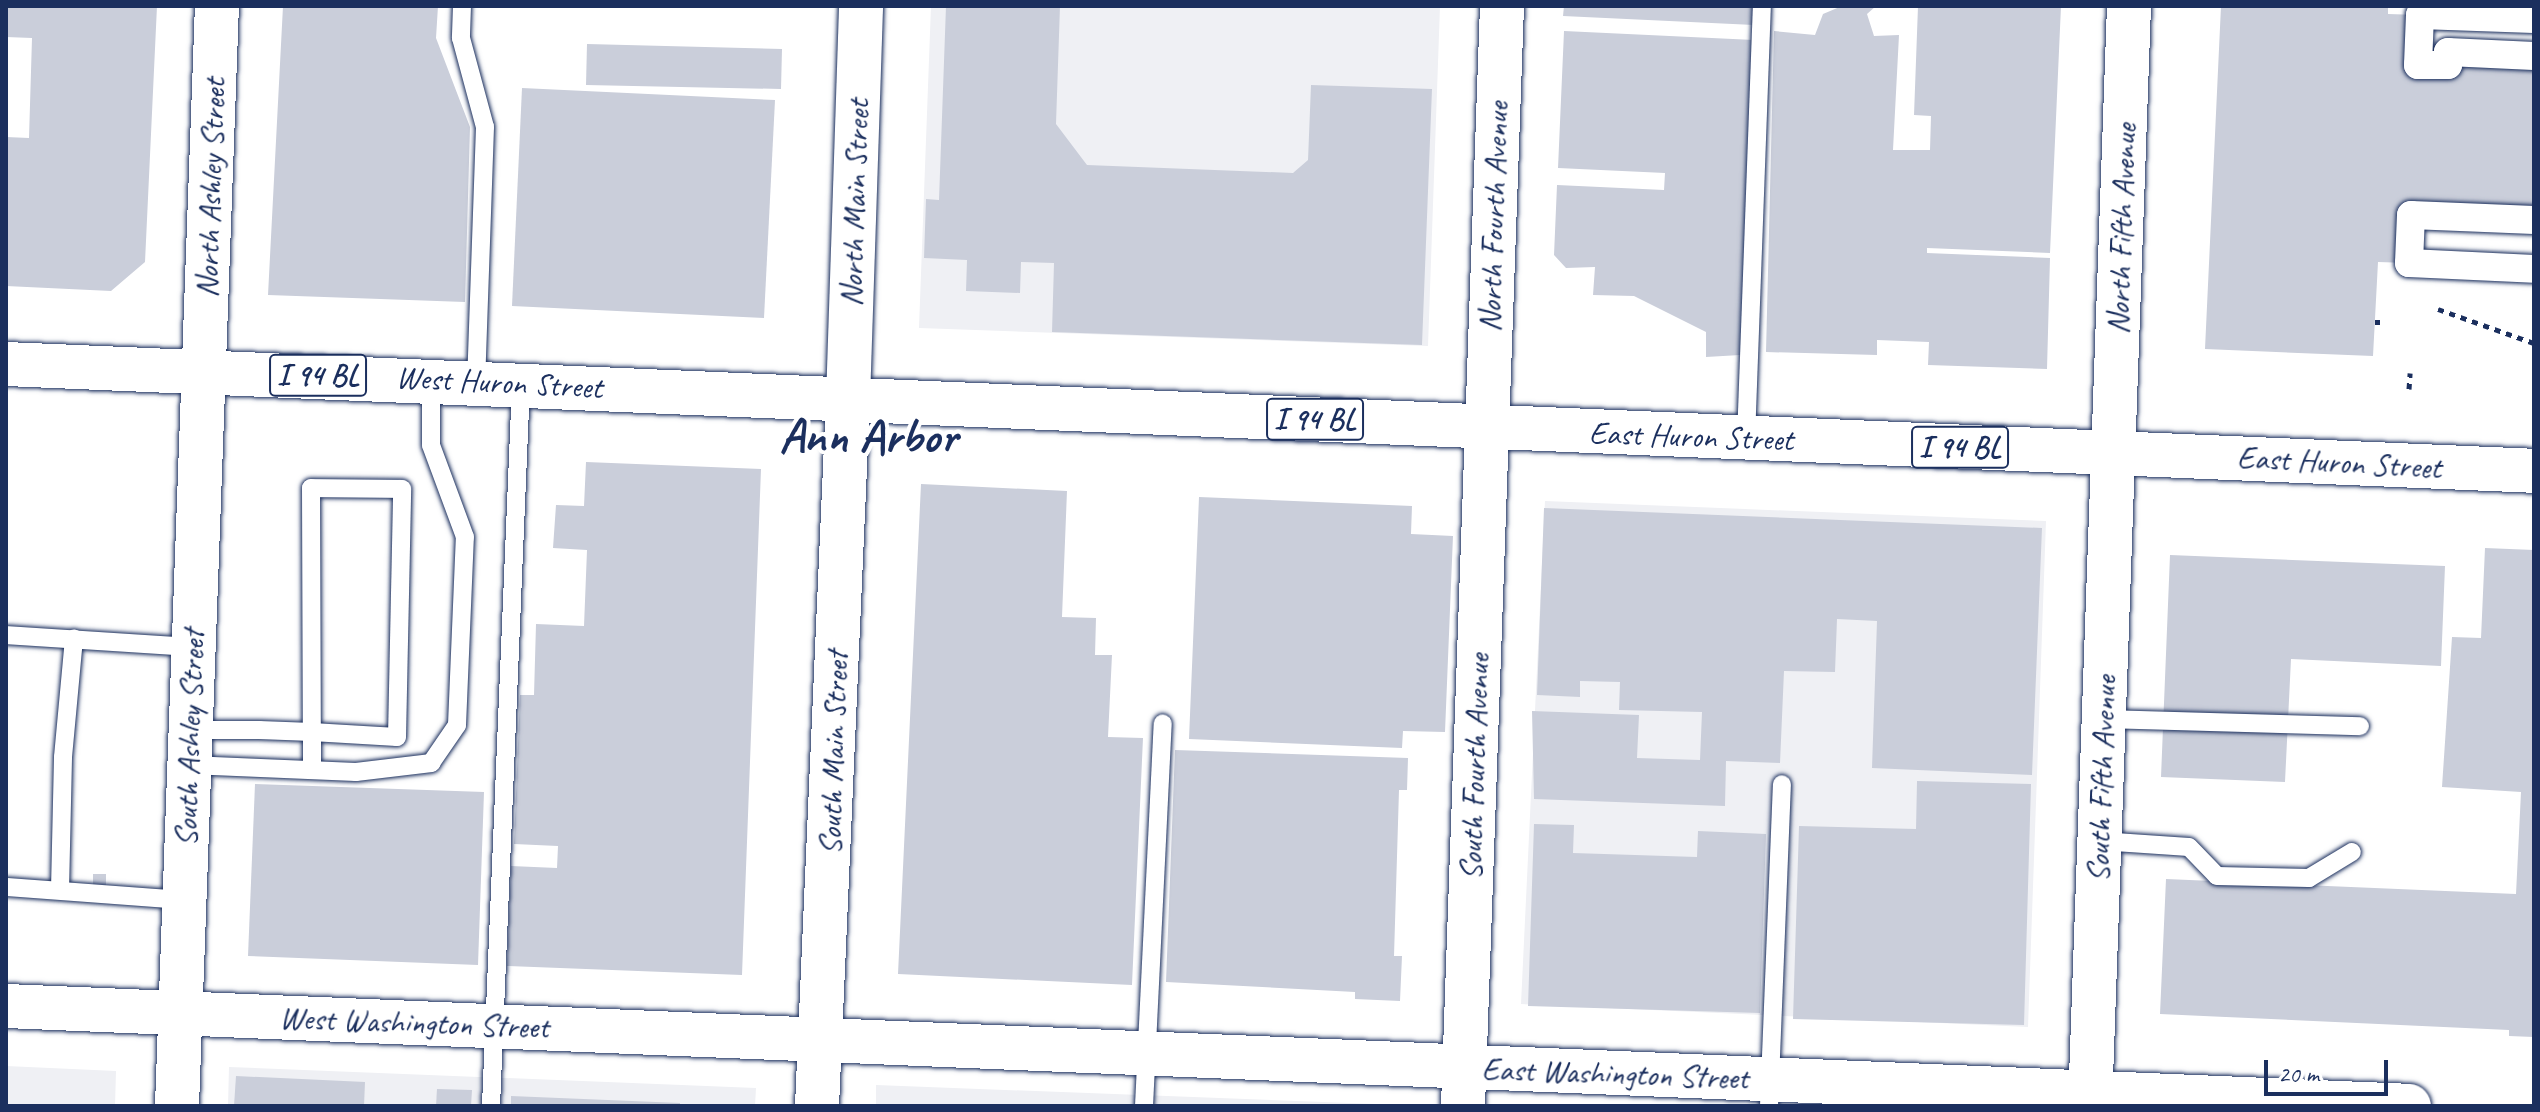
<!DOCTYPE html>
<style>
body{margin:0}
#map{position:relative;width:2540px;height:1112px;overflow:hidden;background:#fff;font-family:Caveat,sans-serif}
div>[style]{position:absolute}
.built>*{inset:0;background:#eff0f4}
.building>*{inset:0;background:#caceda}
.path>*{height:5px;margin-top:-2.5px;transform-origin:0;background:repeating-linear-gradient(90deg,#1b2f5e 0 6px,transparent 0 12px)}
.roads{filter:drop-shadow(0 0 2px #1b2f5e) drop-shadow(0 0 2px #1b2f5e)}
.service>*{height:18px;margin:-9px;padding:0 9px;transform-origin:9px;border-radius:9px;background:#fff}
.pedestrian>*{height:28px;margin:-14px;padding:0 14px;transform-origin:14px;border-radius:14px;background:#fff}
.tertiary>*{height:44px;margin:-22px;padding:0 22px;transform-origin:22px;border-radius:22px;background:#fff}
.secondary>*{height:44px;margin:-22px;padding:0 22px;transform-origin:22px;border-radius:22px;background:#fff}
.primary>*{height:44px;margin:-22px;padding:0 22px;transform-origin:22px;border-radius:22px;background:#fff}
span{translate:-50% -50%;white-space:nowrap;text-align:center;line-height:1.15;-webkit-text-stroke:8px #fff;paint-order:stroke}
.shield-label span{padding:2px 6px;background:#fff;border:2px solid;border-radius:6px;-webkit-text-stroke-width:0}
.shield-label{font-size:30px;color:#1b2f5e;font-weight:700}
.street-label{font-size:32px;color:#1b2f5e}
.town-label{font-size:48px;color:#1b2f5e;font-weight:700}
.frame{position:absolute;inset:0;border:8px solid #1b2f5e;pointer-events:none}
.scale{position:absolute;left:2264px;top:1060px;width:124px;height:36px;box-sizing:border-box;border:4px solid #1b2f5e;border-top:0;padding-left:10px;font-size:24px;line-height:28px;white-space:nowrap;color:#1b2f5e;-webkit-text-stroke:6px #fff;paint-order:stroke}
</style>
<div id="map">
<div class="built">
<i style="clip-path:polygon(931px 6px,1440px 6px,1428px 346px,919px 328px)"></i>
<i style="clip-path:polygon(1545px 501px,2046px 521px,2028px 1027px,1521px 1004px)"></i>
<i style="clip-path:polygon(6px 1066px,116px 1071px,115px 1106px,6px 1106px)"></i>
<i style="clip-path:polygon(229px 1067px,756px 1088px,755px 1106px,228px 1106px)"></i>
<i style="clip-path:polygon(876px 1085px,1403px 1105px,876px 1106px)"></i>
</div>
<div class="building">
<i style="clip-path:polygon(6px 6px,157px 6px,145px 262px,111px 291px,6px 286px,6px 137px,29px 138px,32px 38px,6px 37px)"></i>
<i style="clip-path:polygon(283px 6px,438px 6px,436px 38px,470px 127px,465px 302px,268px 295px)"></i>
<i style="clip-path:polygon(946px 6px,1060px 6px,1056px 124px,1087px 165px,1293px 173px,1308px 160px,1311px 85px,1432px 89px,1422px 345px,1052px 332px,1054px 263px,1021px 262px,1020px 293px,966px 291px,967px 260px,924px 258px,926px 199px,939px 200px)"></i>
<i style="clip-path:polygon(1564px 6px,1755px 6px,1754px 25px,1563px 16px)"></i>
<i style="clip-path:polygon(1842px 6px,1876px 6px,1867px 14px,1874px 36px,1899px 35px,1893px 150px,1930px 150px,1931px 116px,1914px 115px,1918px 6px,2061px 6px,2050px 253px,1927px 248px,1927px 253px,2050px 258px,2047px 369px,1928px 365px,1929px 342px,1877px 340px,1877px 355px,1766px 352px,1774px 31px,1815px 35px,1823px 14px)"></i>
<i style="clip-path:polygon(2221px 6px,2388px 6px,2388px 14px,2420px 15px,2418px 65px,2534px 56px,2534px 220px,2411px 215px,2409px 263px,2378px 262px,2373px 356px,2205px 349px)"></i>
<i style="clip-path:polygon(1564px 31px,1754px 40px,1740px 355px,1706px 357px,1706px 332px,1634px 296px,1593px 295px,1595px 267px,1566px 268px,1554px 255px,1557px 185px,1664px 190px,1665px 173px,1558px 168px)"></i>
<i style="clip-path:polygon(587px 44px,782px 49px,781px 89px,586px 85px)"></i>
<i style="clip-path:polygon(522px 88px,775px 100px,764px 318px,512px 306px)"></i>
<i style="clip-path:polygon(586px 462px,761px 469px,742px 975px,507px 966px,511px 866px,557px 868px,558px 846px,514px 844px,520px 695px,534px 695px,536px 624px,584px 626px,587px 550px,553px 548px,556px 505px,584px 506px)"></i>
<i style="clip-path:polygon(921px 484px,1067px 491px,1062px 617px,1096px 618px,1095px 655px,1112px 655px,1108px 737px,1143px 738px,1132px 985px,898px 974px)"></i>
<i style="clip-path:polygon(1199px 497px,1412px 506px,1411px 534px,1453px 536px,1445px 732px,1403px 731px,1402px 748px,1189px 739px)"></i>
<i style="clip-path:polygon(1544px 508px,2042px 528px,2032px 775px,1872px 768px,1877px 621px,1837px 619px,1835px 672px,1784px 671px,1780px 763px,1726px 761px,1725px 806px,1534px 799px,1532px 711px,1639px 715px,1637px 758px,1700px 760px,1702px 712px,1619px 710px,1620px 682px,1580px 681px,1580px 697px,1537px 695px)"></i>
<i style="clip-path:polygon(2485px 548px,2534px 550px,2534px 1037px,2509px 1036px,2509px 1030px,2160px 1014px,2166px 879px,2516px 894px,2521px 792px,2442px 787px,2452px 637px,2481px 638px)"></i>
<i style="clip-path:polygon(2170px 555px,2445px 566px,2441px 666px,2291px 659px,2285px 782px,2161px 777px)"></i>
<i style="clip-path:polygon(1175px 750px,1408px 758px,1407px 790px,1399px 790px,1394px 956px,1402px 956px,1400px 1001px,1355px 999px,1355px 992px,1166px 982px)"></i>
<i style="clip-path:polygon(1917px 781px,2031px 784px,2024px 1025px,1793px 1019px,1799px 826px,1916px 829px)"></i>
<i style="clip-path:polygon(255px 784px,484px 792px,478px 965px,248px 956px)"></i>
<i style="clip-path:polygon(1534px 824px,1574px 825px,1573px 853px,1697px 857px,1698px 831px,1766px 834px,1760px 1013px,1528px 1006px)"></i>
<i style="clip-path:polygon(93px 874px,106px 874px,106px 887px,93px 886px)"></i>
<i style="clip-path:polygon(236px 1076px,365px 1082px,364px 1106px,234px 1106px)"></i>
<i style="clip-path:polygon(437px 1089px,472px 1090px,471px 1106px,436px 1106px)"></i>
<i style="clip-path:polygon(511px 1096px,680px 1103px,680px 1106px,511px 1106px)"></i>
</div>
<div class="path">
<i style="left:2438px;top:309px;width:102px;rotate:19.5deg"></i>
<i style="left:2375px;top:322px;width:5px"></i>
<i style="left:2409px;top:389px;width:16px;rotate:-86deg"></i>
</div>
<div class="roads">
<div class="service">
<i style="left:462px;top:6px;width:32px;rotate:92deg"></i>
<i style="left:461px;top:38px;width:92px;rotate:74.9deg"></i>
<i style="left:485px;top:127px;width:255px;rotate:92deg"></i>
<i style="left:1746px;top:439px;width:433px;rotate:-87.9deg"></i>
<i style="left:6px;top:635px;width:188px;rotate:3.7deg"></i>
<i style="left:2104px;top:719px;width:256px;rotate:1.6deg"></i>
<i style="left:191px;top:730px;width:68px"></i>
<i style="left:259px;top:730px;width:53px;rotate:2.2deg"></i>
<i style="left:312px;top:732px;width:85px;rotate:3.4deg"></i>
<i style="left:397px;top:737px;width:248px;rotate:-88.8deg"></i>
<i style="left:402px;top:489px;width:91px;rotate:-179.4deg"></i>
<i style="left:311px;top:488px;width:244px;rotate:89.8deg"></i>
<i style="left:312px;top:732px;width:37px;rotate:90deg"></i>
<i style="left:189px;top:765px;width:167px;rotate:2.4deg"></i>
<i style="left:356px;top:772px;width:76px;rotate:-6.8deg"></i>
<i style="left:431px;top:763px;width:46px;rotate:-55.6deg"></i>
<i style="left:457px;top:725px;width:188px;rotate:-87.6deg"></i>
<i style="left:465px;top:537px;width:98px;rotate:-110.3deg"></i>
<i style="left:431px;top:445px;width:65px;rotate:-90deg"></i>
<i style="left:2100px;top:841px;width:89px;rotate:3.9deg"></i>
<i style="left:2189px;top:847px;width:40px;rotate:46deg"></i>
<i style="left:2217px;top:876px;width:92px;rotate:1.2deg"></i>
<i style="left:2309px;top:878px;width:50px;rotate:-31.2deg"></i>
<i style="left:6px;top:887px;width:178px;rotate:4.2deg"></i>
<i style="left:60px;top:890px;width:133px;rotate:-88.7deg"></i>
<i style="left:63px;top:757px;width:119px;rotate:-84.7deg"></i>
<i style="left:491px;top:1106px;width:723px;rotate:-87.62deg"></i>
<i style="left:1144px;top:1106px;width:383px;rotate:-87.2deg"></i>
<i style="left:1769px;top:1106px;width:322px;rotate:-87.7deg"></i>
</div>
<div class="pedestrian">
<i style="left:2534px;top:19px;width:114px;rotate:-178deg"></i>
<i style="left:2420px;top:15px;width:50px;rotate:92.3deg"></i>
<i style="left:2418px;top:65px;width:30px"></i>
<i style="left:2448px;top:65px;width:13px;rotate:-90deg"></i>
<i style="left:2448px;top:52px;width:86px;rotate:2.7deg"></i>
<i style="left:2534px;top:220px;width:123px;rotate:-177.7deg"></i>
<i style="left:2411px;top:215px;width:48px;rotate:92.4deg"></i>
<i style="left:2409px;top:263px;width:125px;rotate:2.7deg"></i>
</div>
<div class="tertiary">
<i style="left:6px;top:1006px;width:2405px;rotate:2.38deg"></i>
<i style="left:177px;top:1106px;width:1101px;rotate:-87.92deg"></i>
<i style="left:1463px;top:1106px;width:1101px;rotate:-87.97deg"></i>
</div>
<div class="secondary">
<i style="left:817px;top:1106px;width:707px;rotate:-87.49deg"></i>
<i style="left:2090px;top:1106px;width:1101px;rotate:-87.97deg"></i>
</div>
<div class="primary">
<i style="left:6px;top:364px;width:2530px;rotate:2.42deg"></i>
<i style="left:848px;top:400px;width:394px;rotate:-88.1deg"></i>
</div>
</div>
<div class="shield-label">
<span style="left:318px;top:375px">I 94 BL</span>
<span style="left:1315px;top:419px">I 94 BL</span>
<span style="left:1960px;top:447px">I 94 BL</span>
</div>
<div class="street-label">
<span style="left:211px;top:188px;rotate:-88deg">North Ashley Street</span>
<span style="left:855px;top:203px;rotate:-88deg">North Main Street</span>
<span style="left:1494px;top:217px;rotate:-88deg">North Fourth Avenue</span>
<span style="left:2122px;top:229px;rotate:-88deg">North Fifth Avenue</span>
<span style="left:499px;top:383px;rotate:3deg">West Huron Street</span>
<span style="left:1691px;top:437px;rotate:2deg">East Huron Street</span>
<span style="left:2339px;top:463px;rotate:3deg">East Huron Street</span>
<span style="left:190px;top:738px;rotate:-88deg">South Ashley Street</span>
<span style="left:834px;top:753px;rotate:-88deg">South Main Street</span>
<span style="left:1475px;top:767px;rotate:-88deg">South Fourth Avenue</span>
<span style="left:2102px;top:779px;rotate:-88deg">South Fifth Avenue</span>
<span style="left:414px;top:1023px;rotate:2deg">West Washington Street</span>
<span style="left:1615px;top:1074px;rotate:2deg">East Washington Street</span>
</div>
<div class="town-label">
<span style="left:868px;top:437px">Ann Arbor</span>
</div>
<div class="frame"></div>
<div class="scale">20 m</div>
</div>
